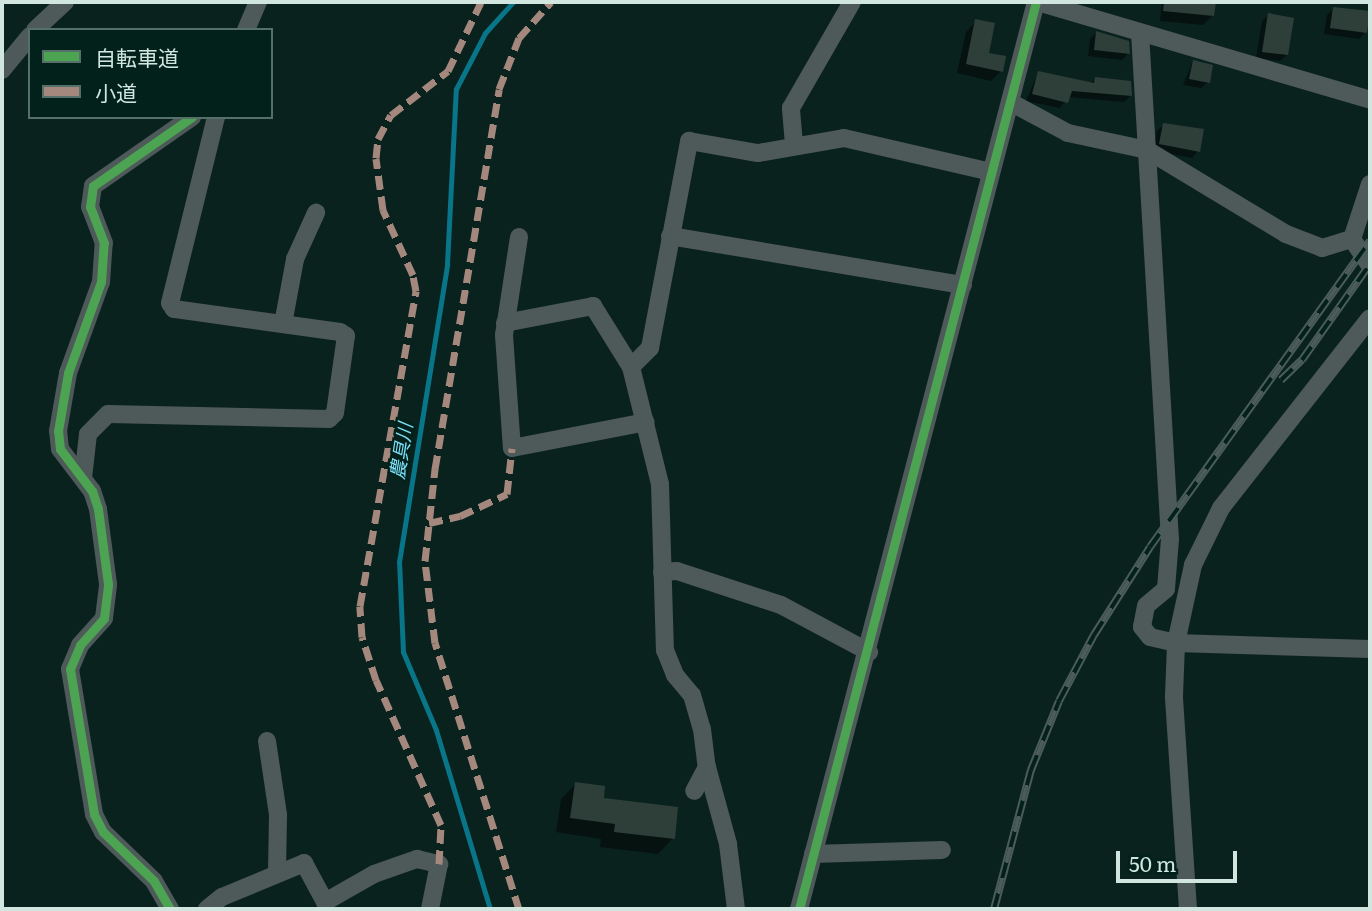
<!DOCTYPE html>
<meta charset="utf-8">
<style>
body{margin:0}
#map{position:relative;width:1372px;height:911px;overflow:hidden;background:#0a221e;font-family:Literata,"Noto Sans JP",serif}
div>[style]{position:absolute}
.shadow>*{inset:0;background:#0007}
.stream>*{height:5px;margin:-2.5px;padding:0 2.5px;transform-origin:2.5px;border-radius:2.5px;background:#087588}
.building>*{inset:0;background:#2e3f3a}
.minor>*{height:18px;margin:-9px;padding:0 9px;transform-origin:9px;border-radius:9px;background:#4e5959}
.rail>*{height:8px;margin-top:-4px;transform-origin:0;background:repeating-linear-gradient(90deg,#02211b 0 16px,#4b5c5a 0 32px);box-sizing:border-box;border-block:2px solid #4b5c5a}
.quiet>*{height:7px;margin-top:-3.5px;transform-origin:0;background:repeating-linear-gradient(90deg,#a5887d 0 14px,transparent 0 21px)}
.cycleway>*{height:9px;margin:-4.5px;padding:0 4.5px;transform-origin:4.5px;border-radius:4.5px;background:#4ca352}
span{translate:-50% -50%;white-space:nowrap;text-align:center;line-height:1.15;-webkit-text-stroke:5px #02211b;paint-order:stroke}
.water-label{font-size:19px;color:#7ce0f9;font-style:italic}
.frame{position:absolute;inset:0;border:4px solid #d0e6df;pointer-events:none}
.legend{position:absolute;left:28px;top:28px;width:245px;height:91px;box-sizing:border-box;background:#02211b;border:2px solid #547069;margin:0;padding:9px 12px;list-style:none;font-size:21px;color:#d0e6df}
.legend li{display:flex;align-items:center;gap:14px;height:35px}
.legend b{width:35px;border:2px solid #547069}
.scale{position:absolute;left:1116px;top:851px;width:121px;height:32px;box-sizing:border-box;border:4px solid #d0e6df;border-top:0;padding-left:9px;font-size:21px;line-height:24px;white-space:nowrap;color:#d0e6df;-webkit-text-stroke:5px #02211b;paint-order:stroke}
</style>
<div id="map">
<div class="shadow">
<i style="clip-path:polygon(1162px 2px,1214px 2px,1213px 15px,1203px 25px,1160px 21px)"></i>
<i style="clip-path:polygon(1333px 9px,1366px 32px,1359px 39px,1324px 34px,1327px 15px)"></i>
<i style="clip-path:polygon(1269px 15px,1287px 55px,1280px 61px,1256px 58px,1262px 21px)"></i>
<i style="clip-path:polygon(976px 21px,987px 54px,1001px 71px,991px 81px,957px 73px,966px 32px)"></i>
<i style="clip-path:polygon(1096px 33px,1128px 54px,1122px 60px,1088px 56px,1090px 39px)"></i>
<i style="clip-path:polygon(1193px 61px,1208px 82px,1201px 88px,1183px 85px)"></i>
<i style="clip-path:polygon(1038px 73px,1090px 84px,1095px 79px,1131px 95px,1124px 102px,1068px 97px,1060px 108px,1026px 101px)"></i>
<i style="clip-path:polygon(1164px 125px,1198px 151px,1192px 158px,1153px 150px,1157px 131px)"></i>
<i style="clip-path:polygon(576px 784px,602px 800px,673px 838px,658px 854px,600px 847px,601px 839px,556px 832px,561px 799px)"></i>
</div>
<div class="stream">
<i style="left:490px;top:909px;width:187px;rotate:-106.8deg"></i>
<i style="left:436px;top:730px;width:85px;rotate:-112.9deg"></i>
<i style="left:403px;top:652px;width:90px;rotate:-92.5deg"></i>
<i style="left:399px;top:562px;width:302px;rotate:-80.8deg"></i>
<i style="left:447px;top:264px;width:175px;rotate:-87.1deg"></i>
<i style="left:456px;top:89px;width:63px;rotate:-62.6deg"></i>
<i style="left:485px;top:33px;width:42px;rotate:-47.9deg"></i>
</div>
<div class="building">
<i style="clip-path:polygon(1164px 2px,1216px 2px,1214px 16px,1163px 11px)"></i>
<i style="clip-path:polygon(1333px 7px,1370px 11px,1367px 33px,1330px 28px)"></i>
<i style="clip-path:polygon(1268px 13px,1294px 18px,1288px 55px,1262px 52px)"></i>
<i style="clip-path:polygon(975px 19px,995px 23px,989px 53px,1006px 56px,1003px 72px,966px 64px)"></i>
<i style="clip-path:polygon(1096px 31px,1129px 41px,1130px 54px,1094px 50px)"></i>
<i style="clip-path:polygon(1193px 60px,1213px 65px,1210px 83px,1189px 79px)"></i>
<i style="clip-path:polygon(1038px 71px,1094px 83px,1095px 77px,1131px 81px,1132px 96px,1072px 91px,1068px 103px,1032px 94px)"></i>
<i style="clip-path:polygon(1163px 123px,1204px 129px,1200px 152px,1159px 144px)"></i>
<i style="clip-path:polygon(575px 782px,605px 786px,604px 798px,678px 807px,675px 839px,614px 832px,615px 824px,570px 818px)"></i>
</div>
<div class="minor">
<i style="left:1038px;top:2px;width:346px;rotate:16.4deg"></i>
<i style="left:35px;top:30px;width:41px;rotate:-43deg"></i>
<i style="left:246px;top:30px;width:30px;rotate:-67deg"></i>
<i style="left:1140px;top:33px;width:507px;rotate:86.61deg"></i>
<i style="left:1170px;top:539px;width:50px;rotate:94.6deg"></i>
<i style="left:1166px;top:589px;width:26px;rotate:140deg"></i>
<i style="left:1146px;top:606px;width:21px;rotate:101deg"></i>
<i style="left:1142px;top:627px;width:13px;rotate:51deg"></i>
<i style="left:1150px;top:637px;width:27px;rotate:13deg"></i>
<i style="left:1176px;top:643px;width:194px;rotate:1.8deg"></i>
<i style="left:2px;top:70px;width:44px;rotate:-50.5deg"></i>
<i style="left:1010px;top:102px;width:66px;rotate:28.1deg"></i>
<i style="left:1068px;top:133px;width:81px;rotate:12.1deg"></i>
<i style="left:1147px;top:150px;width:162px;rotate:31.1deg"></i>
<i style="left:1286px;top:234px;width:39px;rotate:21deg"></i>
<i style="left:1322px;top:248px;width:31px;rotate:-17deg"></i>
<i style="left:794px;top:144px;width:36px;rotate:-95deg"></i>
<i style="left:791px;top:108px;width:122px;rotate:-60.1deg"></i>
<i style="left:1370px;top:184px;width:58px;rotate:108.1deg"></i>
<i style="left:1352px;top:239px;width:32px;rotate:56deg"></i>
<i style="left:670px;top:236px;width:297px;rotate:9.5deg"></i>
<i style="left:519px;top:237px;width:99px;rotate:98.7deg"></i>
<i style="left:504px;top:335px;width:113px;rotate:86deg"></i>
<i style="left:512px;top:448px;width:136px;rotate:-11deg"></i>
<i style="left:505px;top:323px;width:90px;rotate:-10.9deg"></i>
<i style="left:593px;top:306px;width:72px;rotate:58.1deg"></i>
<i style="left:631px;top:367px;width:121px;rotate:76.1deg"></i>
<i style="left:660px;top:484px;width:166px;rotate:88.3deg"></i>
<i style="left:665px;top:650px;width:27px;rotate:68deg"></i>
<i style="left:675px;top:675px;width:26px;rotate:50deg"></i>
<i style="left:692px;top:695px;width:35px;rotate:74deg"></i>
<i style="left:702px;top:729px;width:38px;rotate:83deg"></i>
<i style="left:707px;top:767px;width:27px;rotate:118deg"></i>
<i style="left:283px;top:324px;width:66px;rotate:-79.5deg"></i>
<i style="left:295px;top:259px;width:51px;rotate:-65.5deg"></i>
<i style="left:631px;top:367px;width:27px;rotate:-45deg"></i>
<i style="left:650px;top:348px;width:211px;rotate:-79.3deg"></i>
<i style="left:689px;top:141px;width:70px;rotate:9.9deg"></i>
<i style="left:758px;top:153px;width:87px;rotate:-9.9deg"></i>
<i style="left:844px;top:138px;width:151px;rotate:13deg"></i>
<i style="left:83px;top:478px;width:44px;rotate:-83.5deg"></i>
<i style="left:88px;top:434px;width:28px;rotate:-45deg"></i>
<i style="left:108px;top:414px;width:221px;rotate:1.3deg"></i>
<i style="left:329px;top:419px;width:8px;rotate:-45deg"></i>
<i style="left:335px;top:413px;width:78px;rotate:-81.9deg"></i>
<i style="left:346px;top:336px;width:7px;rotate:-146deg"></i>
<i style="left:340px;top:332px;width:168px;rotate:-172.1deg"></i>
<i style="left:174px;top:309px;width:7px;rotate:-124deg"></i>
<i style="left:170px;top:303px;width:192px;rotate:-76.1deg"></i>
<i style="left:662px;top:572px;width:15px;rotate:-4deg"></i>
<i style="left:677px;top:571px;width:109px;rotate:18.1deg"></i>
<i style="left:781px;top:605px;width:100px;rotate:28.1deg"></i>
<i style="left:267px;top:741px;width:75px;rotate:81.5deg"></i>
<i style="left:278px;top:815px;width:57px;rotate:91deg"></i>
<i style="left:707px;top:767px;width:80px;rotate:74.7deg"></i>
<i style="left:728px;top:844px;width:65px;rotate:83deg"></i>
<i style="left:813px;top:854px;width:129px;rotate:-1.8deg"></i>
<i style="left:170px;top:909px;width:32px;rotate:-120deg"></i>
<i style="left:154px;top:881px;width:71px;rotate:-136.1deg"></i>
<i style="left:103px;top:832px;width:20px;rotate:-117deg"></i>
<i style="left:94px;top:814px;width:147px;rotate:-99.4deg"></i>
<i style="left:70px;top:669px;width:26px;rotate:-67deg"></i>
<i style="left:80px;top:645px;width:36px;rotate:-48deg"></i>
<i style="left:104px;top:618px;width:34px;rotate:-83deg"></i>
<i style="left:108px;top:584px;width:76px;rotate:-97.6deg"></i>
<i style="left:98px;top:509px;width:19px;rotate:-108deg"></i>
<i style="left:92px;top:491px;width:53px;rotate:-127.3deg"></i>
<i style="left:60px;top:449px;width:18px;rotate:-96deg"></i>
<i style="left:58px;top:431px;width:59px;rotate:-80.2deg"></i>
<i style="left:68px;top:373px;width:97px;rotate:-70.1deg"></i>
<i style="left:101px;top:282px;width:39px;rotate:-86deg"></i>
<i style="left:104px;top:243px;width:39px;rotate:-111deg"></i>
<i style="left:90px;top:207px;width:21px;rotate:-82deg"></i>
<i style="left:93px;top:186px;width:121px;rotate:-34.9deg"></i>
<i style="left:207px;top:909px;width:19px;rotate:-39deg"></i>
<i style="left:222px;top:897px;width:89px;rotate:-22.5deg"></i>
<i style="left:304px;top:863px;width:44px;rotate:61.7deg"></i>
<i style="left:325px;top:902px;width:56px;rotate:-29.7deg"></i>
<i style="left:374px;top:874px;width:46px;rotate:-19.2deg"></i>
<i style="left:417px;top:859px;width:23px;rotate:13deg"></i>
<i style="left:439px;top:864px;width:46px;rotate:101.3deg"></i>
<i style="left:799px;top:909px;width:937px;rotate:-75.36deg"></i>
<i style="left:1188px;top:909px;width:213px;rotate:-93.8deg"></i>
<i style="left:1174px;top:696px;width:53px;rotate:-87.8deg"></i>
<i style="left:1176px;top:643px;width:80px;rotate:-77.7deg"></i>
<i style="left:1193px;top:565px;width:64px;rotate:-63.8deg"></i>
<i style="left:1221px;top:508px;width:241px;rotate:-51.9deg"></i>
</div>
<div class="rail">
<i style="left:1281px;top:380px;width:29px;rotate:-44deg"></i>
<i style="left:1302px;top:360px;width:118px;rotate:-54.7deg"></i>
<i style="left:994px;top:909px;width:144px;rotate:-75.1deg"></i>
<i style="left:1031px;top:770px;width:74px;rotate:-67.9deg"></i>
<i style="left:1059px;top:701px;width:75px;rotate:-62.1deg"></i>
<i style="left:1094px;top:635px;width:104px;rotate:-57.5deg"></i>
<i style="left:1150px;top:547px;width:377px;rotate:-54.3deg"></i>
</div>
<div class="quiet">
<i style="left:429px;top:523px;width:32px;rotate:-13deg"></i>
<i style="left:460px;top:516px;width:52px;rotate:-25.1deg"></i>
<i style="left:507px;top:494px;width:46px;rotate:-83.8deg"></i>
<i style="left:439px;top:864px;width:39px;rotate:-87deg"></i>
<i style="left:441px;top:825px;width:159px;rotate:-114.1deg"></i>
<i style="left:376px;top:680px;width:45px;rotate:-108deg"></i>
<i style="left:362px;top:637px;width:31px;rotate:-94deg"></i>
<i style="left:360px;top:606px;width:320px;rotate:-79.9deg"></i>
<i style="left:416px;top:291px;width:16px;rotate:-101deg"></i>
<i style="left:413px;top:275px;width:72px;rotate:-114.8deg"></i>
<i style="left:383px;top:210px;width:52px;rotate:-97.7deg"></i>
<i style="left:376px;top:158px;width:19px;rotate:-84deg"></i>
<i style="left:378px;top:139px;width:27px;rotate:-62deg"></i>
<i style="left:391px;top:115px;width:72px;rotate:-37.7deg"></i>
<i style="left:448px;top:71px;width:76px;rotate:-64.4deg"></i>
<i style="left:519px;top:909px;width:279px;rotate:-107.5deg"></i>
<i style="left:435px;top:643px;width:83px;rotate:-97deg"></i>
<i style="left:425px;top:561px;width:93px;rotate:-83.8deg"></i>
<i style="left:435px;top:469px;width:385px;rotate:-80.4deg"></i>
<i style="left:499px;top:89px;width:55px;rotate:-68.6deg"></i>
<i style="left:519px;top:38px;width:48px;rotate:-48.4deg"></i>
</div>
<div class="cycleway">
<i style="left:170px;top:909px;width:32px;rotate:-120deg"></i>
<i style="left:154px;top:881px;width:71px;rotate:-136.1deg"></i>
<i style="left:103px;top:832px;width:20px;rotate:-117deg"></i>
<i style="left:94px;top:814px;width:147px;rotate:-99.4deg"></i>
<i style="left:70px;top:669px;width:26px;rotate:-67deg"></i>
<i style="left:80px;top:645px;width:36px;rotate:-48deg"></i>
<i style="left:104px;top:618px;width:34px;rotate:-83deg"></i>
<i style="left:108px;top:584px;width:76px;rotate:-97.6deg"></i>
<i style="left:98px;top:509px;width:19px;rotate:-108deg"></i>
<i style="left:92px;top:491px;width:53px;rotate:-127.3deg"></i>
<i style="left:60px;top:449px;width:18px;rotate:-96deg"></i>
<i style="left:58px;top:431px;width:59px;rotate:-80.2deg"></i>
<i style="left:68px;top:373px;width:97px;rotate:-70.1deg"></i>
<i style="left:101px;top:282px;width:39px;rotate:-86deg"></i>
<i style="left:104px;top:243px;width:39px;rotate:-111deg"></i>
<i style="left:90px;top:207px;width:21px;rotate:-82deg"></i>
<i style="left:93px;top:186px;width:121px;rotate:-34.9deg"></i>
<i style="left:799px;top:909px;width:937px;rotate:-75.36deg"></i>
</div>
<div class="water-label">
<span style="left:401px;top:451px;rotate:-81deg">農具川</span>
</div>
<div class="frame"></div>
<ul class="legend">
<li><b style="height:9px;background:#4ca352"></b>自転車道</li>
<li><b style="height:9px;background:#a5887d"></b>小道</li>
</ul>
<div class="scale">50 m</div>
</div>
